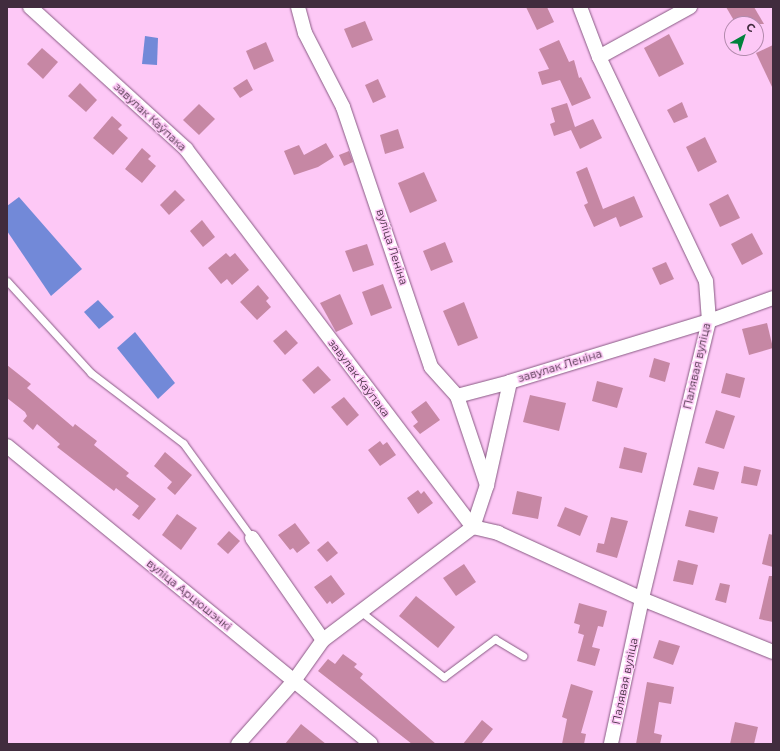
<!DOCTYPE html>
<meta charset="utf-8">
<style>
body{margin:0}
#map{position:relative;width:780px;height:751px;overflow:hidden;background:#fdc8f6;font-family:Montserrat,sans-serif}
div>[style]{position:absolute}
.water>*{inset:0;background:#7289d8}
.building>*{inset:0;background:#c687a4}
.roads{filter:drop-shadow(0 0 1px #885a83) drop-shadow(0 0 1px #885a83)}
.service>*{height:7px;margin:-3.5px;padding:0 3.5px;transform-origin:3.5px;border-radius:3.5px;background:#fff}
.minor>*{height:14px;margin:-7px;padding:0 7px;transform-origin:7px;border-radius:7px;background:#fff}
span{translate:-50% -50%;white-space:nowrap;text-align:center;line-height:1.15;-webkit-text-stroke:3px #fdc8f6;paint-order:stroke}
.street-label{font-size:11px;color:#412c3e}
.frame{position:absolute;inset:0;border:8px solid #412c3e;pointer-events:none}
.north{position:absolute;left:724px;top:16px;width:40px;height:40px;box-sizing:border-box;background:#fdc8f6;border:1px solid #b28aac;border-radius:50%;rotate:39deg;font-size:11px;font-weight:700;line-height:16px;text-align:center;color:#412c3e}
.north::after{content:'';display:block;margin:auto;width:14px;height:18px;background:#00823c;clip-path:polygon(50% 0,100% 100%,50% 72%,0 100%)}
</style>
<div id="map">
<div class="water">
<i style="clip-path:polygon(145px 36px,158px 38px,157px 65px,142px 64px)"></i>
<i style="clip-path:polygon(19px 197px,82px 269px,51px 296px,7px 231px,7px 206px)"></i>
<i style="clip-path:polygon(98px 300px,114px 317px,99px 329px,84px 312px)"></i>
<i style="clip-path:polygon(135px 332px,175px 383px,158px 399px,117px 348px)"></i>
</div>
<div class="building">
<i style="clip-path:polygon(526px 7px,547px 7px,554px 22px,537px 30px)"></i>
<i style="clip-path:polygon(726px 7px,754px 7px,764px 24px,736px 24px)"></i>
<i style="clip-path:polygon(365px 21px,373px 40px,352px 48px,344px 29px)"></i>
<i style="clip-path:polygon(669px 34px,684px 64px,659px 77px,644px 48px)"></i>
<i style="clip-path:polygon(559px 40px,569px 62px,574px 60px,579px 78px,581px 77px,591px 98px,572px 106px,560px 80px,542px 85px,538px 72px,549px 69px,539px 49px)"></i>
<i style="clip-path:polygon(266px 42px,274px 61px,254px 70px,246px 51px)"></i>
<i style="clip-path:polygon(773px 45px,773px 89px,756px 53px)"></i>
<i style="clip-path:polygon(42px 48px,58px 62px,43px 79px,27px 64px)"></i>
<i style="clip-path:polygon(247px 79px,253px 90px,240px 98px,233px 88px)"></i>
<i style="clip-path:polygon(378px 79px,386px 97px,373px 103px,365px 85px)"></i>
<i style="clip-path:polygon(80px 83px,97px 100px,86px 112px,68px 96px)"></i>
<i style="clip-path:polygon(682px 102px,688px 117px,674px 123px,667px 110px)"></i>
<i style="clip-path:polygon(567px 103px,575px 127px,593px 119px,602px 138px,580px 149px,571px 130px,554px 136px,550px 124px,555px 122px,551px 108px)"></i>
<i style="clip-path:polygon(199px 104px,215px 119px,199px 135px,183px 120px)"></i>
<i style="clip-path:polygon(112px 116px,122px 125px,118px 129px,128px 138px,113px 155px,93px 138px)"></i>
<i style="clip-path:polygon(398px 129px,404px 148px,385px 154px,380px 135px)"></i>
<i style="clip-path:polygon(705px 137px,717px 162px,698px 172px,686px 147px)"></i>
<i style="clip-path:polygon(326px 143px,334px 157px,318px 167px,294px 175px,284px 151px,299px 145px,304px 155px)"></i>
<i style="clip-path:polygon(142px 148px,151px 156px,148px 159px,156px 166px,142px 183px,125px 169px)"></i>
<i style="clip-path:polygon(349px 151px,353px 162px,344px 166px,339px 155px)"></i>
<i style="clip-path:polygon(587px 167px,603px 209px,634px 196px,643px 217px,620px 227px,616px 217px,594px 227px,584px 205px,588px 203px,576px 172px)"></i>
<i style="clip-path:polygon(424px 172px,437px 201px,410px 213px,398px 183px)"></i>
<i style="clip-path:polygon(175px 190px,185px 200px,169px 215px,160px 205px)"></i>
<i style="clip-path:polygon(728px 194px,740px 218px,720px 227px,709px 204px)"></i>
<i style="clip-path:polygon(202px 220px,215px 237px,203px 247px,190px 231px)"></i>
<i style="clip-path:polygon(752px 233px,763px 254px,742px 265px,731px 244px)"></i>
<i style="clip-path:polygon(445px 242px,453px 262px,431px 271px,423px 251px)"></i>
<i style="clip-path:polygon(367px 244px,374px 265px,353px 272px,345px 251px)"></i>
<i style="clip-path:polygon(226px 253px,230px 257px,235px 253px,249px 270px,232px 285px,227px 279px,221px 284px,208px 268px)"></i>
<i style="clip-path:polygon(666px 262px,674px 279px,660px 285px,652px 268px)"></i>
<i style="clip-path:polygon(383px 284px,392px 308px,371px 316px,362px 292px)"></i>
<i style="clip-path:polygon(258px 285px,269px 298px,266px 301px,271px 307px,257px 320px,240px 302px)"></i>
<i style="clip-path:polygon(340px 294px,353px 324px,336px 332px,320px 303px)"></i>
<i style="clip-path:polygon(464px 302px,478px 338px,458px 346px,443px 311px)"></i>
<i style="clip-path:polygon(767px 323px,773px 348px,749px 355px,742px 329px)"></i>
<i style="clip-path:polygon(286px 330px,298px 343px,285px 355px,273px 341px)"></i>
<i style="clip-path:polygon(654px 358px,670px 363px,665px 382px,649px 377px)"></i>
<i style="clip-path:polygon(7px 365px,31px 384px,27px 388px,73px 427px,75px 424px,97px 441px,94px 445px,129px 473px,126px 476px,156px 499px,139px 520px,132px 515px,139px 506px,116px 488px,114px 491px,57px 447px,60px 444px,37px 424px,33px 430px,23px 421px,27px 416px,25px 412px,7px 398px)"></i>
<i style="clip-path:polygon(318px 366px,331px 380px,314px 394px,302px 380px)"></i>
<i style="clip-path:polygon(726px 373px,745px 378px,740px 398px,721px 393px)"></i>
<i style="clip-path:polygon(597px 381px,623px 388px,617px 408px,592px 401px)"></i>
<i style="clip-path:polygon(530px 395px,566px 403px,559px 431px,523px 422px)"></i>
<i style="clip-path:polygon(344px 397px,359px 415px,347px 426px,331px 407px)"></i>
<i style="clip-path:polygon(426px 401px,440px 420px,420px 434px,413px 426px,418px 422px,411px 412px)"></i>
<i style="clip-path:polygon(716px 410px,735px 416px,724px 449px,705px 443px)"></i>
<i style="clip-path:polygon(380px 441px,383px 445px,387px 442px,396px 455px,380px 466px,368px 450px)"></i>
<i style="clip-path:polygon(624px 447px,647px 453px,642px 473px,619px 468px)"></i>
<i style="clip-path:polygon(165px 452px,192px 475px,175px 495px,167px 488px,172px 482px,154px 466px)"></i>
<i style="clip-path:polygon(744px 466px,761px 470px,757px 486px,741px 483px)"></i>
<i style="clip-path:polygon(698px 467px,719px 472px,714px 490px,693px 485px)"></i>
<i style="clip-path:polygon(418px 490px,421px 494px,424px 491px,433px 503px,418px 514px,407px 498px)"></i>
<i style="clip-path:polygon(517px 491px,542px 497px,538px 519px,512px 514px)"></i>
<i style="clip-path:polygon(565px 507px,588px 516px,580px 536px,557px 526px)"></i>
<i style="clip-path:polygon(689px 510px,718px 517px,714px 533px,685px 526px)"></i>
<i style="clip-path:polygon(177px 514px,197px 528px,181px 550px,162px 535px)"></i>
<i style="clip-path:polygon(611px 517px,628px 521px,617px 558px,596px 552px,598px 543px,604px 544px)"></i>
<i style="clip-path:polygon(295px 523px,310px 543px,297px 553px,293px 548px,290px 550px,278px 535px)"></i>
<i style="clip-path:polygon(229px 531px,240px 541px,228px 554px,217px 544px)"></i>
<i style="clip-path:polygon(769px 534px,773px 535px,773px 567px,762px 564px)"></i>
<i style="clip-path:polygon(328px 541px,338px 553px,327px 562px,317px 550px)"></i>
<i style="clip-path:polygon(678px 560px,698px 565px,693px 585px,673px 581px)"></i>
<i style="clip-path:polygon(464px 564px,476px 582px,456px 596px,443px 578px)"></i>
<i style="clip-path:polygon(331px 575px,345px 594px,332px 604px,330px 601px,327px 604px,314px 587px)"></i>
<i style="clip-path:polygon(769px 576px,773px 576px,773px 622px,759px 619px)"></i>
<i style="clip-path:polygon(720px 583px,730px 585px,726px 603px,715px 600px)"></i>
<i style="clip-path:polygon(416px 596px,455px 627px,438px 648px,399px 616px)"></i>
<i style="clip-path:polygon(579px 603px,607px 611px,603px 627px,598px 626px,592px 647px,600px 649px,595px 666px,577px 661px,584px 635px,578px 633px,580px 625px,574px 623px)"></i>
<i style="clip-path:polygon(659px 640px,680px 646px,673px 665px,653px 658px)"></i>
<i style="clip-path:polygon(343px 654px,357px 664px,354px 667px,363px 674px,360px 678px,436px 744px,412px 744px,318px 671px,328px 659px,335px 664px)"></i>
<i style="clip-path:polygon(647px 682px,674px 687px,671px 704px,659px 702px,654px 733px,662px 735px,660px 744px,636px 744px)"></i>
<i style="clip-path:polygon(571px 684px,593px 691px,581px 733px,586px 734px,584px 744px,562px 744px,567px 719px,562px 717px)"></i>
<i style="clip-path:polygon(482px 720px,493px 729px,481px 744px,463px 744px)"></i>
<i style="clip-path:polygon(735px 722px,758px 727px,754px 744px,730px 744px)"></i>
<i style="clip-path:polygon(301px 724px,326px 744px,285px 744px)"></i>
</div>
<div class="roads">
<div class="service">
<i style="left:7px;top:281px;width:125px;rotate:47.6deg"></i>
<i style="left:91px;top:373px;width:116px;rotate:37.3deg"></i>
<i style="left:183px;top:443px;width:117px;rotate:54deg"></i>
<i style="left:360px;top:611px;width:107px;rotate:38.2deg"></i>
<i style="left:444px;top:677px;width:64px;rotate:-36.7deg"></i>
<i style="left:495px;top:639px;width:33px;rotate:31deg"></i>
</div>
<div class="minor">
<i style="left:30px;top:7px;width:211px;rotate:42.3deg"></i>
<i style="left:186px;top:149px;width:475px;rotate:52.8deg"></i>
<i style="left:473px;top:527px;width:188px;rotate:143deg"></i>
<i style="left:323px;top:640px;width:50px;rotate:125.3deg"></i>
<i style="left:294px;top:681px;width:84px;rotate:131.6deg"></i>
<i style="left:298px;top:7px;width:27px;rotate:75deg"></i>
<i style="left:305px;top:33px;width:83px;rotate:62.8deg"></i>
<i style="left:343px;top:107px;width:274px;rotate:71.3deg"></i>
<i style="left:431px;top:367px;width:39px;rotate:48deg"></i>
<i style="left:457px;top:396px;width:94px;rotate:71.4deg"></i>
<i style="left:580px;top:7px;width:53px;rotate:69.2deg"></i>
<i style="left:599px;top:57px;width:248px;rotate:64.5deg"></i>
<i style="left:706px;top:281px;width:40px;rotate:85.7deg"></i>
<i style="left:709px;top:321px;width:286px;rotate:103.6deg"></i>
<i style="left:642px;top:599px;width:148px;rotate:102.1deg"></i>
<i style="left:599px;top:57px;width:104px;rotate:-28.8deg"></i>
<i style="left:773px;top:298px;width:68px;rotate:160.2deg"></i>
<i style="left:709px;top:321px;width:208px;rotate:163deg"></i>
<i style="left:510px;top:382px;width:106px;rotate:102.6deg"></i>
<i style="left:487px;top:485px;width:44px;rotate:108.4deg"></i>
<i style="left:473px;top:527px;width:26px;rotate:13deg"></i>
<i style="left:498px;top:533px;width:158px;rotate:24.6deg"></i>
<i style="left:642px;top:599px;width:141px;rotate:22deg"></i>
<i style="left:457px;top:396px;width:55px;rotate:-14.8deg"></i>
<i style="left:7px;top:446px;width:470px;rotate:39.3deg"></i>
<i style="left:252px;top:538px;width:124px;rotate:55.2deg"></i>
</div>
</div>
<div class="street-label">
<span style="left:150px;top:117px;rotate:43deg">завулак Каўпака</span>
<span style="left:392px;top:247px;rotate:72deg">вуліца Леніна</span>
<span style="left:560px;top:366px;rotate:-17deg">завулак Леніна</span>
<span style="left:697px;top:366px;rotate:-77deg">Палявая вуліца</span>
<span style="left:359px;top:378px;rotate:53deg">завулак Каўпака</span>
<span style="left:189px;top:595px;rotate:39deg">вуліца Арцюшэнкі</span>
<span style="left:625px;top:681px;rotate:-78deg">Палявая вуліца</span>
</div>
<div class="frame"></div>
<div class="north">С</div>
</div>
